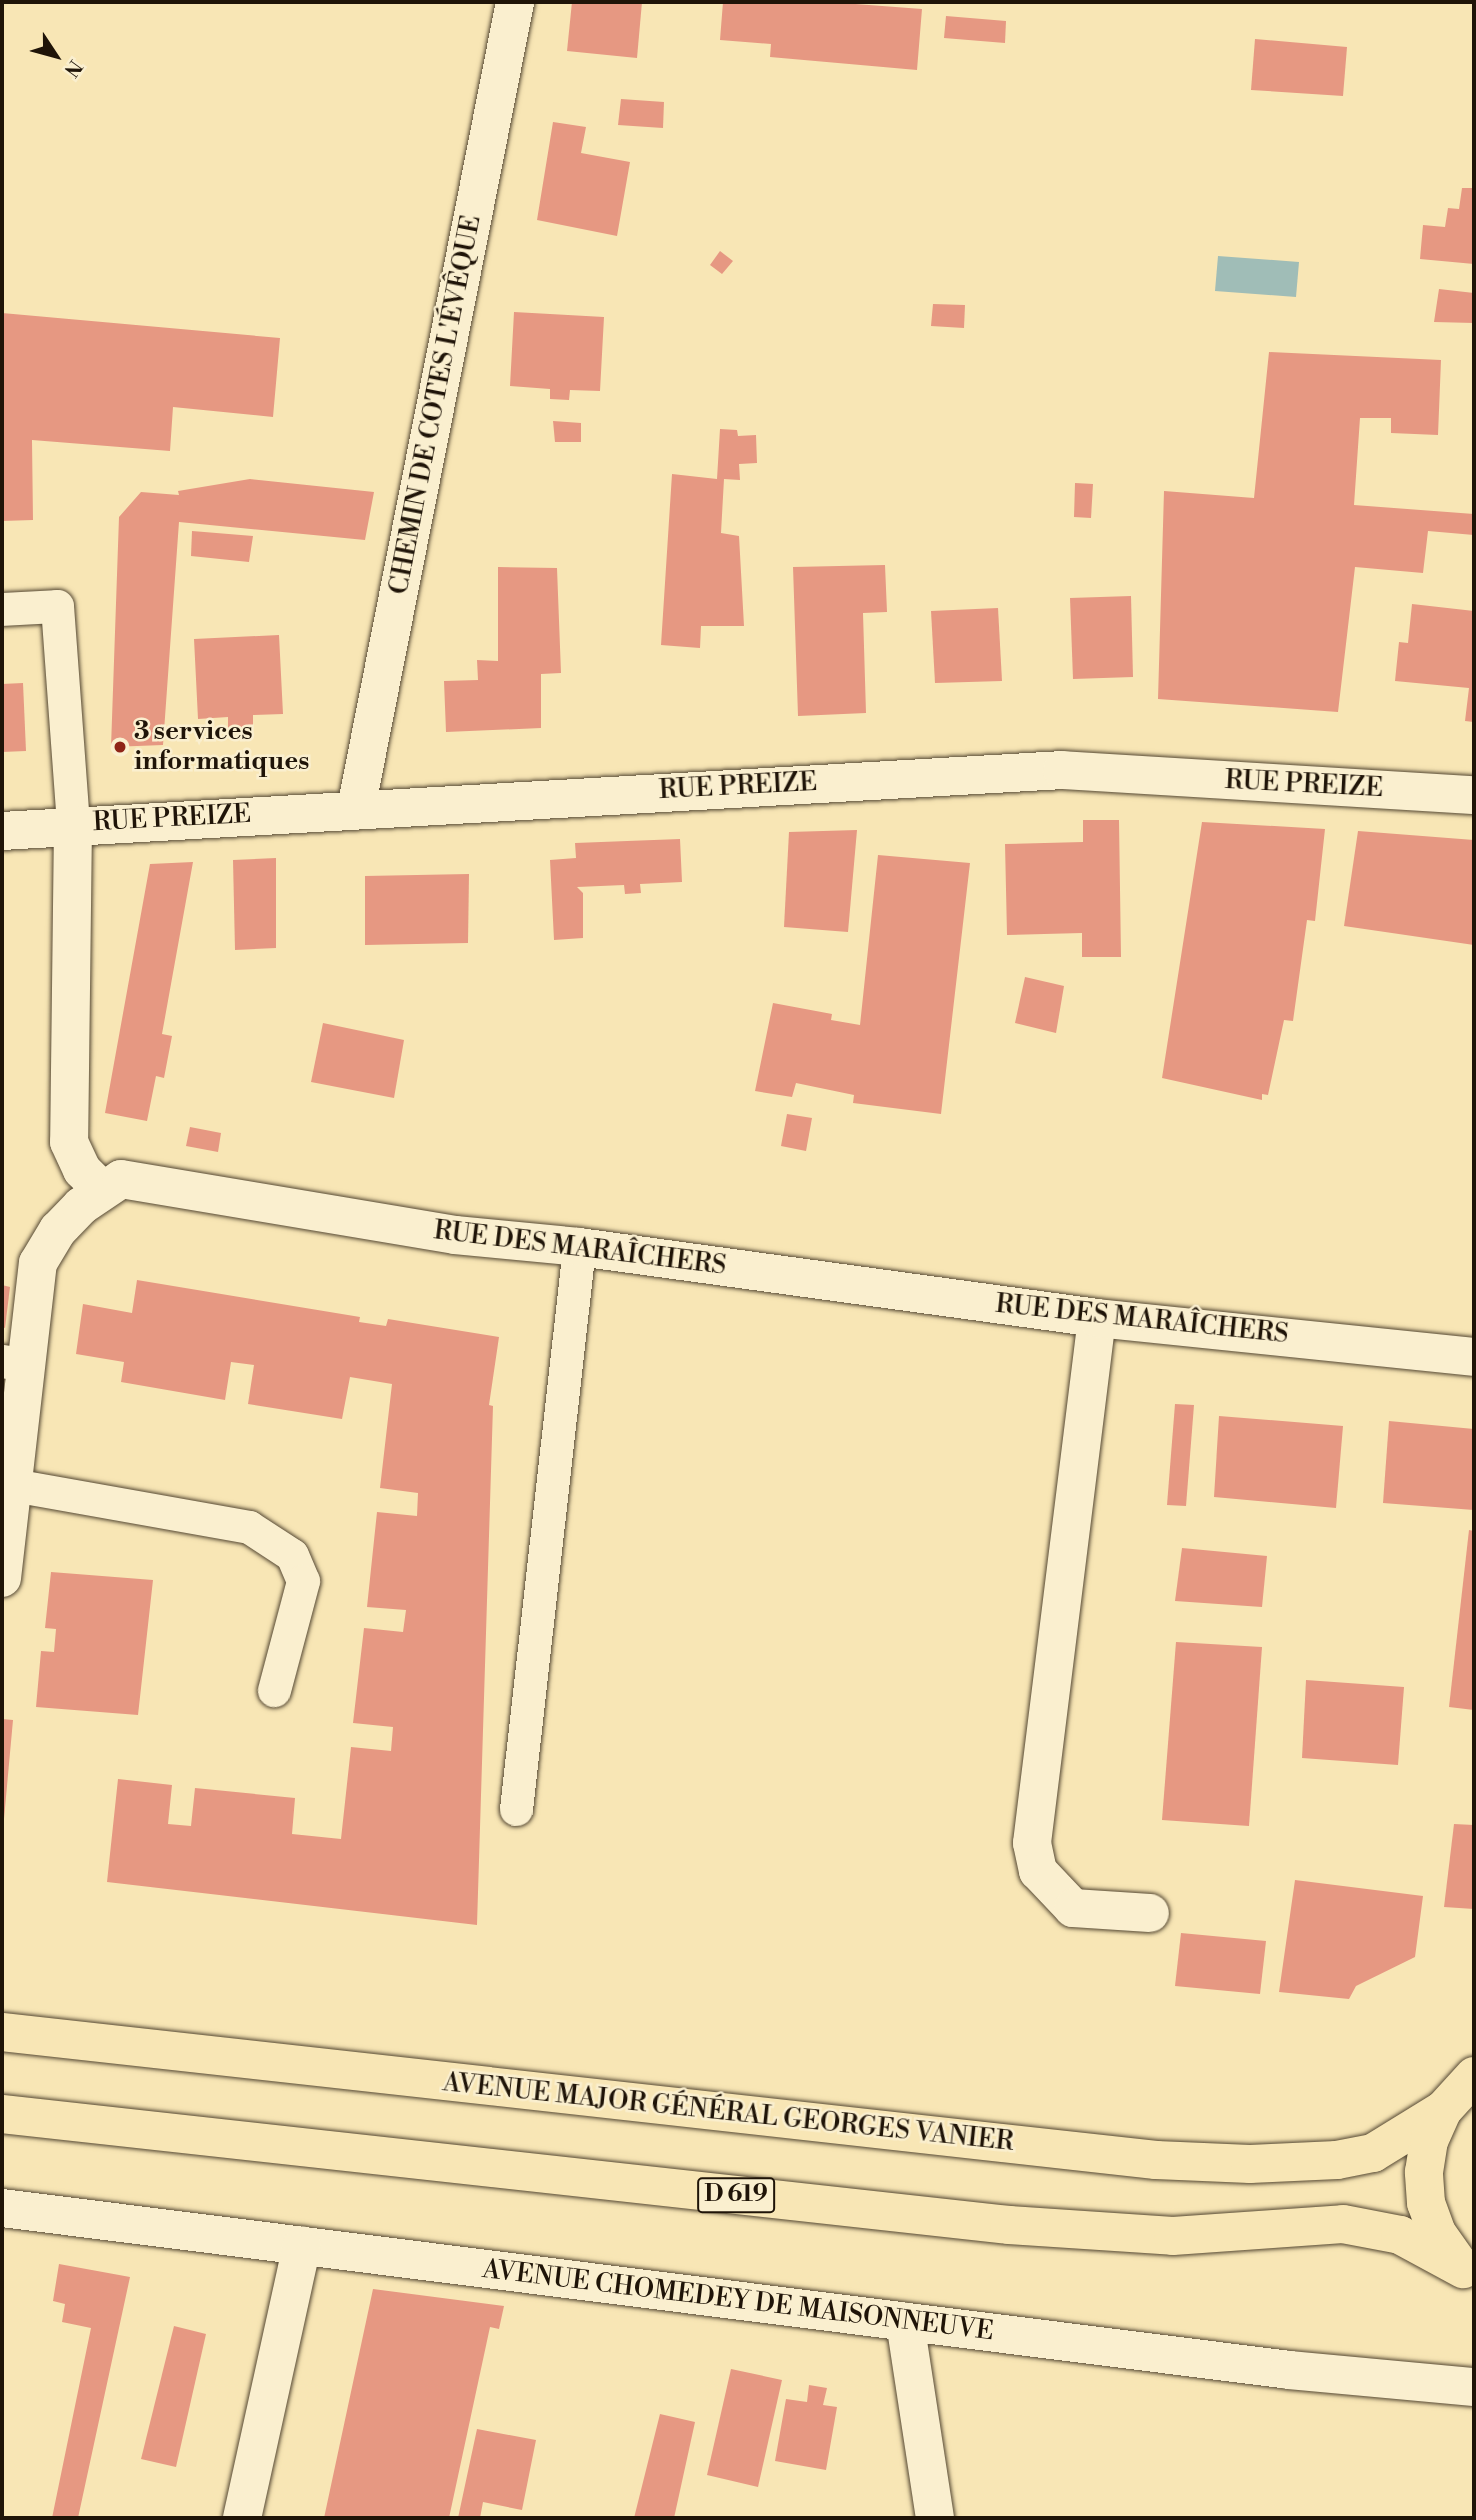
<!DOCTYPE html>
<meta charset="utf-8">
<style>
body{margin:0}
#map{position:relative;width:1476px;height:2520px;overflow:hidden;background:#f8e6b5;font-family:"Libre Bodoni",serif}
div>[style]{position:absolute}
.water>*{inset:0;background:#a0bdb7}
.building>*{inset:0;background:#e69882}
.roads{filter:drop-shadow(0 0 2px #554833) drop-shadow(0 0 2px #554833)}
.lane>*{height:33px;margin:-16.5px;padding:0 16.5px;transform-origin:16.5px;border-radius:16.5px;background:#faefcf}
.street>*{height:38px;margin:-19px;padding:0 19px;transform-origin:19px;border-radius:19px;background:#faefcf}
.secondary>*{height:38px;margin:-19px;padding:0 19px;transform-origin:19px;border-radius:19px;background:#faefcf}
.primary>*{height:38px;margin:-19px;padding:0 19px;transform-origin:19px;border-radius:19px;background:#f8e6b5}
.dots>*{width:19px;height:19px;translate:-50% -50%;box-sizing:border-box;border:4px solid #faefcf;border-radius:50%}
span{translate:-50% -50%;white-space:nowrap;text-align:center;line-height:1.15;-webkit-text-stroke:5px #faefcf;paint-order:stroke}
.shield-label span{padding:2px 5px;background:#faefcf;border:2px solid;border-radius:5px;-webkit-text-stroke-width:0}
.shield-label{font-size:24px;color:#1f1408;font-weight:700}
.street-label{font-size:26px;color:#1f1408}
.poi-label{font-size:26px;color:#1f1408;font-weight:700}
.left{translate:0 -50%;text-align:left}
.frame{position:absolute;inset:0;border:4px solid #1f1408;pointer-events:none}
.north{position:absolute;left:21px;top:21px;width:70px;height:70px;-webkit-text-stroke:5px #faefcf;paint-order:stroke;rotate:126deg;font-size:19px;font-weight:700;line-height:28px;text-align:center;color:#1f1408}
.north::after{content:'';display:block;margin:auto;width:24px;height:32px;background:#1f1408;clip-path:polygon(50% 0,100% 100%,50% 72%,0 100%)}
</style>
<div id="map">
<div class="water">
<i style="clip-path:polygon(1218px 256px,1299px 262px,1296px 297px,1215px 291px)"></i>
</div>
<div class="building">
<i style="clip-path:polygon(572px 2px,642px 2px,637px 58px,567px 51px)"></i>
<i style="clip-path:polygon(723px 2px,829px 2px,922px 9px,917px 70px,770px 57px,771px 44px,720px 40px)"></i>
<i style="clip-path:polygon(946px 16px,1006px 21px,1005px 43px,944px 38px)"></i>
<i style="clip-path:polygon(1255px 39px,1347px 47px,1343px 96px,1251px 90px)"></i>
<i style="clip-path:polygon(621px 99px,664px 102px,663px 128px,618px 125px)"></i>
<i style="clip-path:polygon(553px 122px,586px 127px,581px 153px,630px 162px,617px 236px,537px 220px)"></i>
<i style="clip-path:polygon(1462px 188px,1474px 188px,1474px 264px,1420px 259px,1423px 225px,1445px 227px,1448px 208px,1459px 209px)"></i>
<i style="clip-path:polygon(720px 251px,733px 261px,722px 274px,710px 265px)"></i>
<i style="clip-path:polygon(1439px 289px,1474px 293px,1474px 323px,1434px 322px)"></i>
<i style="clip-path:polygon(933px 304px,965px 305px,964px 328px,931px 326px)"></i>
<i style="clip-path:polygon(514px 312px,604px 317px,600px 391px,570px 390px,569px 400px,550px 399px,550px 389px,510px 386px)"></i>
<i style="clip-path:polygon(2px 313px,280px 338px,273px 417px,173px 407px,170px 451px,32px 440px,33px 520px,2px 521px)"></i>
<i style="clip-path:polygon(1269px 352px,1441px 360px,1438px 435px,1391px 433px,1391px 418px,1360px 418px,1354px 505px,1474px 514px,1474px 535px,1428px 531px,1423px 573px,1355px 567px,1338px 712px,1158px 699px,1164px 491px,1254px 498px)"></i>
<i style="clip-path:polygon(553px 421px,581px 423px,581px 442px,555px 442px)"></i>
<i style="clip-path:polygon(720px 429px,737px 430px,738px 436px,756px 435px,757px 463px,739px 464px,740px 480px,724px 479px,721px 533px,739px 536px,744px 626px,701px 626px,700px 648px,661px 645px,672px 474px,717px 479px)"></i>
<i style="clip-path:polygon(250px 479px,374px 492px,365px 540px,179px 522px,163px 745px,111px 747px,119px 517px,141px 492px,179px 495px,178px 491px)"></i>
<i style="clip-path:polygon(1075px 483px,1093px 484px,1091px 518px,1074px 517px)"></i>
<i style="clip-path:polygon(192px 531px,253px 536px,249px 562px,191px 556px)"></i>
<i style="clip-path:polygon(885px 565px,887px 612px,863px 613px,866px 713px,798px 716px,793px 567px)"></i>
<i style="clip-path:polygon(498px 567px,557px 568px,561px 673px,541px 674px,541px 728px,446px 732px,444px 681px,478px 680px,477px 660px,498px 661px)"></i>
<i style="clip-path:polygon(1131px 596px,1133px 677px,1073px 679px,1070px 598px)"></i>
<i style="clip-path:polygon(1412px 604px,1474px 611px,1474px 722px,1465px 721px,1469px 688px,1395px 681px,1399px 642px,1408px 643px)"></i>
<i style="clip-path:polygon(998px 608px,1002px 681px,935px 683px,931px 611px)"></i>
<i style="clip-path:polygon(279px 635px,283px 714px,253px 715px,253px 727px,228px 729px,228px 717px,198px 719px,194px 639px)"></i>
<i style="clip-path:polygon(23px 683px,26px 751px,2px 752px,2px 684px)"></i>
<i style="clip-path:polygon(1083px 820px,1119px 820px,1121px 957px,1082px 957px,1082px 933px,1007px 935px,1005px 844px,1083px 842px)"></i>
<i style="clip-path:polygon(1202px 822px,1325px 829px,1315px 921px,1307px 920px,1293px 1021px,1284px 1020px,1268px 1095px,1262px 1094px,1262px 1100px,1162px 1078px)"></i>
<i style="clip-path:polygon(857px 830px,848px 932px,784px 927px,789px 832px)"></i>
<i style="clip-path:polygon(1358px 831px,1474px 840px,1474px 945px,1344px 926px)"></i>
<i style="clip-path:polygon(680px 839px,682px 882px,640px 884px,641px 893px,625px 894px,624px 885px,577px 887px,583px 893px,583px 938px,554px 940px,550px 860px,576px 858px,575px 843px)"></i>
<i style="clip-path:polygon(878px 855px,970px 863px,941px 1114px,853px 1103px,854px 1095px,796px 1083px,792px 1097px,755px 1091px,773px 1003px,832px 1014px,831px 1020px,860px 1025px)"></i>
<i style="clip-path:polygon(276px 858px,276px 948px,235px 950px,233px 860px)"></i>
<i style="clip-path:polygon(193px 862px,162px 1034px,172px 1036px,164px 1078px,156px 1076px,147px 1121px,105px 1113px,150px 864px)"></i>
<i style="clip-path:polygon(469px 874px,468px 943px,365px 945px,365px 876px)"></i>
<i style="clip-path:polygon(1025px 977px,1064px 986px,1056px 1033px,1015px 1023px)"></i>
<i style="clip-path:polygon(323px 1023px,404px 1040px,394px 1098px,311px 1082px)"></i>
<i style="clip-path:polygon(787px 1114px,812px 1118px,806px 1151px,781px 1146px)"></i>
<i style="clip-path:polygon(190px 1127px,221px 1133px,218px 1152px,186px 1146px)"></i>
<i style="clip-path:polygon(137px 1280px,360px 1317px,359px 1322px,386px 1326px,388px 1319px,499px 1337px,489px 1405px,493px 1406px,477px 1925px,107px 1882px,118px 1779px,172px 1785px,168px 1824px,191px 1826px,195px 1788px,295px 1798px,292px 1834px,341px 1839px,351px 1747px,391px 1751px,393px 1727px,353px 1723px,364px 1628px,403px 1632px,406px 1610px,367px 1607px,377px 1512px,417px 1516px,418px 1493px,380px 1488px,392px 1384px,350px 1377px,342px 1419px,248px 1404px,254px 1365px,231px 1362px,225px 1400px,121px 1382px,124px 1362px,76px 1354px,83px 1304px,132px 1313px)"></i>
<i style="clip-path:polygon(2px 1285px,10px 1287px,5px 1328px,2px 1327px)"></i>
<i style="clip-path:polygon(1175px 1404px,1194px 1405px,1186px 1506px,1167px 1505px)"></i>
<i style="clip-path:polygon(1219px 1416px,1343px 1426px,1336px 1508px,1214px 1497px)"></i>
<i style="clip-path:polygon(1389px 1421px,1474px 1429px,1474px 1510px,1383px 1503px)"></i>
<i style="clip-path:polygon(1469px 1530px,1474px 1531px,1474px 1710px,1449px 1707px)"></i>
<i style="clip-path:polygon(1182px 1548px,1267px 1556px,1262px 1607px,1175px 1601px)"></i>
<i style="clip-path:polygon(51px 1572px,153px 1580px,138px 1715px,36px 1707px,41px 1651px,54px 1652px,56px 1629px,45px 1628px)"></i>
<i style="clip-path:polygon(1176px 1642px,1262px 1647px,1249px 1826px,1162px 1820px)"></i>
<i style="clip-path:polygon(1306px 1680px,1404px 1687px,1398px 1765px,1302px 1758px)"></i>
<i style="clip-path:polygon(2px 1719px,13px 1720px,4px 1819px,2px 1819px)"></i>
<i style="clip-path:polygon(1454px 1824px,1474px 1825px,1474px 1909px,1444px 1907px)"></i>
<i style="clip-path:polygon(1295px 1880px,1423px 1896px,1415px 1957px,1356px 1986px,1349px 1999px,1279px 1992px)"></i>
<i style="clip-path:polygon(1181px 1933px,1266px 1941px,1260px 1994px,1175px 1986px)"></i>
<i style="clip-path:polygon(59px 2264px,130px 2277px,78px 2518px,52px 2518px,91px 2328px,62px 2322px,65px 2304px,53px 2301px)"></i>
<i style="clip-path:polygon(373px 2289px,504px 2306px,499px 2329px,490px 2327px,449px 2518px,324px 2518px)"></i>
<i style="clip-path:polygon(174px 2326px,206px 2334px,176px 2467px,141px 2459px)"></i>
<i style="clip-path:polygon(731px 2369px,782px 2380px,758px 2487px,707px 2475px)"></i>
<i style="clip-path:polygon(809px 2385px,827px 2388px,823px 2405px,837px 2407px,826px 2470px,775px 2461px,786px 2399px,807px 2402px)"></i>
<i style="clip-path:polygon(660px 2414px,695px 2422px,674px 2518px,634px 2518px)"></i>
<i style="clip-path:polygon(477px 2429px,536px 2440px,522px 2510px,483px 2502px,480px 2518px,458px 2518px)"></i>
</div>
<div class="roads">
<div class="lane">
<i style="left:2px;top:609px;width:55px;rotate:-3.1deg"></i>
<i style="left:57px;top:606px;width:220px;rotate:85.8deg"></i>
<i style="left:2px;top:1361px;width:24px;rotate:9deg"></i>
<i style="left:13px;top:1485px;width:240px;rotate:10.1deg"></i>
<i style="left:249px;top:1527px;width:51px;rotate:33.1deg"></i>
<i style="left:292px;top:1555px;width:28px;rotate:67deg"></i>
<i style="left:303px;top:1581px;width:113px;rotate:104.9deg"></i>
<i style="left:516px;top:1809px;width:566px;rotate:-83.6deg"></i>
</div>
<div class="street">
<i style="left:356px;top:809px;width:823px;rotate:-78.85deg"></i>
<i style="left:73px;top:825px;width:317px;rotate:90.7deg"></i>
<i style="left:69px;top:1142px;width:31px;rotate:65deg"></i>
<i style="left:82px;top:1170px;width:28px;rotate:45deg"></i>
<i style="left:1097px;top:1318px;width:529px;rotate:97.06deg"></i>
<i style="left:1032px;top:1843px;width:29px;rotate:78deg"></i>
<i style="left:1038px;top:1871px;width:51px;rotate:46.6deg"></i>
<i style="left:1073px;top:1908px;width:77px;rotate:3.7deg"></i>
<i style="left:2px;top:1578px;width:317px;rotate:-83.5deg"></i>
<i style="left:38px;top:1263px;width:39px;rotate:-59deg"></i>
<i style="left:58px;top:1230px;width:33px;rotate:-46deg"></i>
<i style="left:81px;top:1206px;width:48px;rotate:-34deg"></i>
<i style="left:121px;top:1179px;width:339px;rotate:9.5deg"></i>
<i style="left:455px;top:1235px;width:125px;rotate:5.5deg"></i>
<i style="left:579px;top:1247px;width:523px;rotate:7.8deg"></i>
<i style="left:1097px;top:1318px;width:379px;rotate:5.9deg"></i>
<i style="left:2px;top:2208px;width:1297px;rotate:7.17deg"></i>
<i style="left:1289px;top:2370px;width:186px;rotate:5.3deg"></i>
<i style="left:905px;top:2322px;width:198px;rotate:81.3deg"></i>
<i style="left:242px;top:2518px;width:279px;rotate:-77.6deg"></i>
</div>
<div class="secondary">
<i style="left:2px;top:831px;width:1062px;rotate:-3.29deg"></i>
<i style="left:1062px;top:770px;width:413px;rotate:3.5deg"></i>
</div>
<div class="primary">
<i style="left:2px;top:2032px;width:1161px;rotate:6.33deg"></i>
<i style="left:1156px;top:2160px;width:94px;rotate:2.4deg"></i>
<i style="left:1250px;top:2164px;width:87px;rotate:-2.6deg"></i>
<i style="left:1337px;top:2160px;width:37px;rotate:-11deg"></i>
<i style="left:1373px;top:2153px;width:82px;rotate:-31.6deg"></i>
<i style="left:2px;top:2114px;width:1013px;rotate:6.29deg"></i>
<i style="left:1009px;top:2225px;width:164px;rotate:3.8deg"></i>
<i style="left:1173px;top:2236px;width:170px;rotate:-4deg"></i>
<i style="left:1343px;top:2224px;width:58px;rotate:10.9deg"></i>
<i style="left:1400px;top:2235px;width:72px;rotate:28.4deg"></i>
<i style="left:1461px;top:2267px;width:42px;rotate:-125.2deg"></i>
<i style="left:1437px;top:2233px;width:32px;rotate:-110deg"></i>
<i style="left:1426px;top:2203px;width:31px;rotate:-94deg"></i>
<i style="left:1424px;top:2172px;width:31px;rotate:-81deg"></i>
<i style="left:1429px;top:2141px;width:34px;rotate:-66deg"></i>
<i style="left:1443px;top:2110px;width:46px;rotate:-47.6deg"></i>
</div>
</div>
<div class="dots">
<i style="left:120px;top:747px;background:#8f2418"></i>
</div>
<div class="shield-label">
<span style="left:736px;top:2195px">D 619</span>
</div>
<div class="street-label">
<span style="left:436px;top:405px;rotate:-79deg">CHEMIN DE COTES L'ÉVÊQUE</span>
<span style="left:1304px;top:785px;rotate:3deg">RUE PREIZE</span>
<span style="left:738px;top:787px;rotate:-3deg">RUE PREIZE</span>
<span style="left:172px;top:819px;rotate:-3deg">RUE PREIZE</span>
<span style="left:580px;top:1249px;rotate:7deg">RUE DES MARAÎCHERS</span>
<span style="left:1142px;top:1320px;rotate:6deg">RUE DES MARAÎCHERS</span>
<span style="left:728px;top:2113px;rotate:6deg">AVENUE MAJOR GÉNÉRAL GEORGES VANIER</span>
<span style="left:738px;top:2301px;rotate:7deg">AVENUE CHOMEDEY DE MAISONNEUVE</span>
</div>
<div class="poi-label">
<span class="left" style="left:134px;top:747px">3 services<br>informatiques</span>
</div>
<div class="frame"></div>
<div class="north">N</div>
</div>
